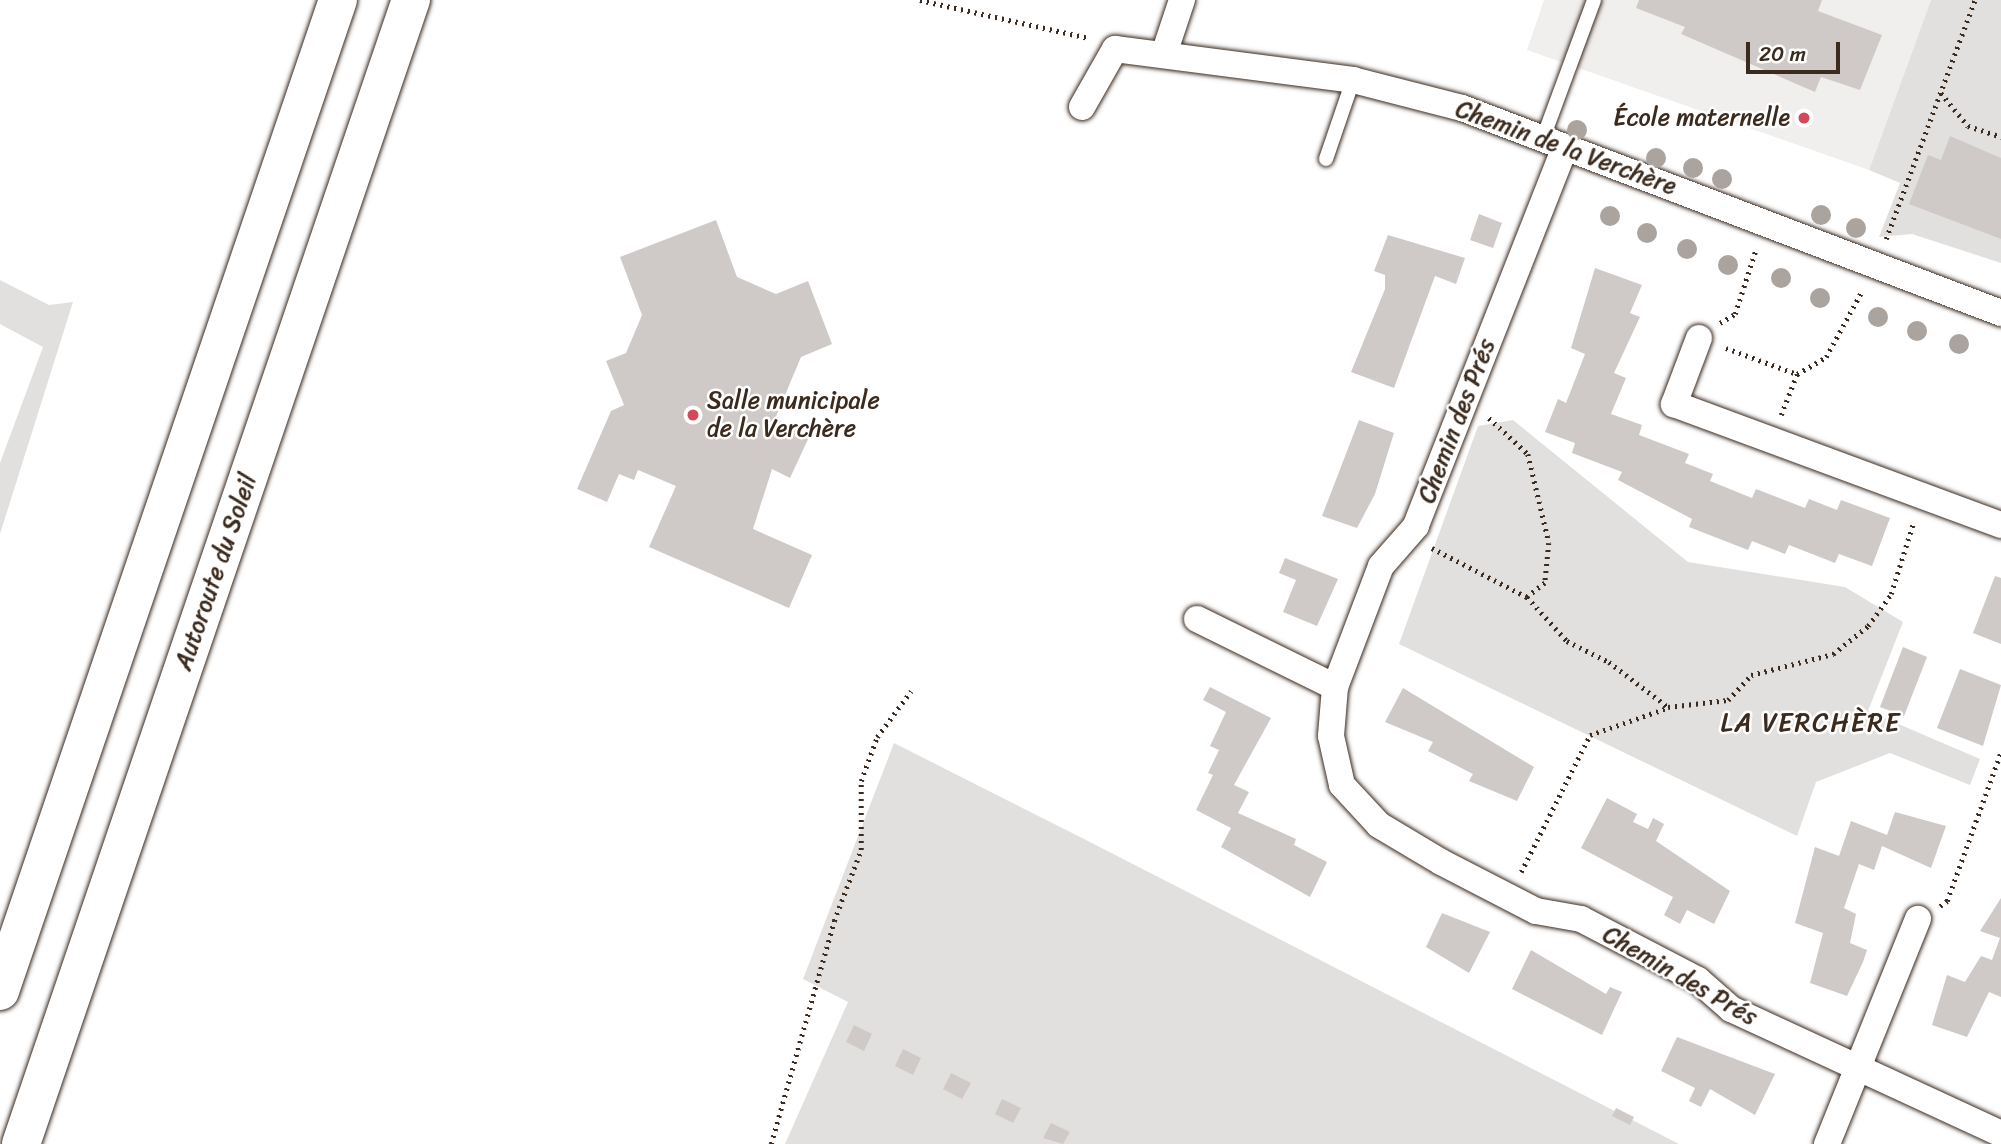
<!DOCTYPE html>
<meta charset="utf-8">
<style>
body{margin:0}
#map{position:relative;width:2001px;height:1144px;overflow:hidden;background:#fff;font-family:Sriracha,sans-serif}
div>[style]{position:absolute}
.built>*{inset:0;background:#f1efee}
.green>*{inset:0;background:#e2e0de}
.building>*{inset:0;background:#cfcac7}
.path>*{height:4.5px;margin-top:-2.25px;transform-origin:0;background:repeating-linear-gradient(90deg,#3b2a1e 0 2px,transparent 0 7px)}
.roads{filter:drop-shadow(0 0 2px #3b2a1e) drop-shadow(0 0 2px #3b2a1e)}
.lane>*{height:14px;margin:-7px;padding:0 7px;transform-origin:7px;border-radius:7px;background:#fff}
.street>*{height:26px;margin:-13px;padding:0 13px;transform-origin:13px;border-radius:13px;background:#fff}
.highway>*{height:38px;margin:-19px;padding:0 19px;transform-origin:19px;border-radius:19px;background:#fff}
.trees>*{width:20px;height:20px;margin:-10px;border-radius:50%;background:#aaa39e}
.dots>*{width:19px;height:19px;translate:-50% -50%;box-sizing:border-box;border:4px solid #fff;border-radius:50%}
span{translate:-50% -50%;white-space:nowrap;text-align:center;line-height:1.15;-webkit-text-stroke:5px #fff;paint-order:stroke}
.poi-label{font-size:24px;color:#3b2a1e}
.right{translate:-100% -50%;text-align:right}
.left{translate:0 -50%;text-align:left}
.street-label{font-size:24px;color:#3b2a1e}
.neighbourhood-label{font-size:26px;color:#3b2a1e;letter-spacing:2px}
.scale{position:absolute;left:1746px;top:42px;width:94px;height:32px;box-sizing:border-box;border:4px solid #3b2a1e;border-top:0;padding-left:9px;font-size:21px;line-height:24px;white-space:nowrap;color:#3b2a1e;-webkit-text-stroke:5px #fff;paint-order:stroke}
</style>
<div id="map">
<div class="built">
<i style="clip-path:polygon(1544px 0,1931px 0,1869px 170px,1527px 50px)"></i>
</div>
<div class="green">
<i style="clip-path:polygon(1931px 0,2001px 0,2001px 263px,1912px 234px,1879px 237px,1900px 183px,1869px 170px)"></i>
<i style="clip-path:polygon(0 280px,49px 305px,73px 302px,0 534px,0 463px,43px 347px,0 324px)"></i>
<i style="clip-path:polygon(1513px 420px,1688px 562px,1845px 587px,1903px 622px,1868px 711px,1980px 759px,1970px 785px,1890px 753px,1816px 782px,1797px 836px,1399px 644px,1478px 426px)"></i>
<i style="clip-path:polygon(894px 743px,1084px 839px,1679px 1144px,785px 1144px,848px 1002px,803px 979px)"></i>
</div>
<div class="building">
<i style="clip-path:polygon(1639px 0,1822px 0,1818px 11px,1882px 35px,1860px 90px,1821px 77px,1815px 92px,1681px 34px,1685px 27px,1636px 8px)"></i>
<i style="clip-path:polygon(1950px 136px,2001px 158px,2001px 239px,1909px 204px,1928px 155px,1941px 160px)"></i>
<i style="clip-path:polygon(1479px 214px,1502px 223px,1493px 248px,1470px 240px)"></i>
<i style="clip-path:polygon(716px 220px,737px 277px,776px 294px,808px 281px,832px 344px,801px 357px,775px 419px,810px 435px,790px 478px,772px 469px,753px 529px,812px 555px,789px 608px,649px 547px,676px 486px,638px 470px,634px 480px,619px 474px,607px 502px,577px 489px,611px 411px,624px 405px,606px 361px,626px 353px,642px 315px,620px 257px)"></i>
<i style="clip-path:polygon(1388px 235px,1465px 258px,1456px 284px,1435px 276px,1394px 388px,1351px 372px,1385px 289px,1385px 275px,1374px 271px)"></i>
<i style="clip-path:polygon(1595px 268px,1642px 285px,1630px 313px,1640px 317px,1614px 373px,1626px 378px,1611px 414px,1642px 425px,1639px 435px,1689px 454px,1685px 463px,1713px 474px,1710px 481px,1752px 498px,1756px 489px,1805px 508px,1809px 499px,1837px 510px,1841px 500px,1890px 518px,1872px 566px,1839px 554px,1835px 563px,1789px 545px,1785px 554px,1752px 541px,1748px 550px,1689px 527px,1692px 519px,1618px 480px,1622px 472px,1572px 453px,1575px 443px,1545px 432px,1558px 399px,1566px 403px,1585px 354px,1571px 348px)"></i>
<i style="clip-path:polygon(1359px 420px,1394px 433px,1375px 494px,1357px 528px,1322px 516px)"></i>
<i style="clip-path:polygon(1285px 558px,1338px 579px,1317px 626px,1283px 612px,1296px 580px,1279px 573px)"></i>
<i style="clip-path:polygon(1995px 576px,2001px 578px,2001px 644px,1973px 633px)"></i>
<i style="clip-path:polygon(1903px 647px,1927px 657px,1904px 716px,1880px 707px)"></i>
<i style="clip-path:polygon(1960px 669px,2001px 685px,1983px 746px,1937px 728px)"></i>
<i style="clip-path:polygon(1210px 687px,1271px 718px,1234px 785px,1249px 792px,1238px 813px,1296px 839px,1294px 845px,1327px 862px,1310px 897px,1221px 847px,1231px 828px,1196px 810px,1213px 775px,1208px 773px,1219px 750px,1210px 746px,1226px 712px,1203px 700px)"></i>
<i style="clip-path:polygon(1403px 688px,1534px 767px,1517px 801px,1469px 781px,1473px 774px,1428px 751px,1433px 742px,1385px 722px)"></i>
<i style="clip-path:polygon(1607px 798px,1637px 814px,1633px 822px,1648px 829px,1653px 818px,1664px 824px,1656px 841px,1730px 891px,1714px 924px,1687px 910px,1680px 924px,1664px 915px,1673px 897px,1581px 848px)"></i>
<i style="clip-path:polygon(1895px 812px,1946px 826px,1931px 868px,1882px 846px,1874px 870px,1859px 864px,1844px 908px,1856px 914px,1850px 943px,1867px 950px,1863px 962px,1847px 996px,1810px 983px,1823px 933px,1795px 923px,1815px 847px,1839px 856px,1851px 821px,1887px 835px)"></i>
<i style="clip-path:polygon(2001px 898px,2001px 997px,1989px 992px,1967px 1037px,1932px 1025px,1947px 975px,1965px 982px,1981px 956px,1992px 960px,2000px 938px,1980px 931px)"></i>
<i style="clip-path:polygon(1442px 913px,1490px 932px,1469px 973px,1426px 947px)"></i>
<i style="clip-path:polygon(1531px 950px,1606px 994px,1610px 987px,1622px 992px,1602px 1035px,1512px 989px)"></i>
<i style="clip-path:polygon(854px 1025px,872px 1034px,864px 1051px,846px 1042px)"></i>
<i style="clip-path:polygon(1677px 1037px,1775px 1074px,1755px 1115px,1710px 1089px,1701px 1107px,1689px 1101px,1695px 1088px,1661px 1071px)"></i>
<i style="clip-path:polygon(903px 1049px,921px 1058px,913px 1075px,895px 1066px)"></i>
<i style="clip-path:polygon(951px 1073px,971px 1083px,962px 1099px,943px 1089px)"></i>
<i style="clip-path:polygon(1002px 1099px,1021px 1108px,1013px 1123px,995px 1114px)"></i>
<i style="clip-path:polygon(1616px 1108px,1634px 1117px,1630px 1125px,1612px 1116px)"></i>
<i style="clip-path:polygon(1051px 1123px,1070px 1132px,1063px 1144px,1043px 1138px)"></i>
</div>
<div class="path">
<i style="left:920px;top:0;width:172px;rotate:12.7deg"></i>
<i style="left:1941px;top:93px;width:43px;rotate:50.7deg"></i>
<i style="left:1968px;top:126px;width:35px;rotate:18deg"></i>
<i style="left:1886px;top:239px;width:255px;rotate:-69.6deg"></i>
<i style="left:1720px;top:323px;width:17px;rotate:-31deg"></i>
<i style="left:1735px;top:314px;width:68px;rotate:-72.1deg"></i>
<i style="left:1726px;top:348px;width:76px;rotate:20.1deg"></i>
<i style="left:1797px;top:374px;width:34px;rotate:-30deg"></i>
<i style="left:1826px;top:357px;width:75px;rotate:-61.4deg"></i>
<i style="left:1781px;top:415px;width:44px;rotate:-68.7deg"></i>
<i style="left:1489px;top:418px;width:53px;rotate:42.7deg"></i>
<i style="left:1528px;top:454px;width:91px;rotate:76.7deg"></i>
<i style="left:1549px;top:543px;width:40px;rotate:95.7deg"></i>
<i style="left:1545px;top:583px;width:23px;rotate:142deg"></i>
<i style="left:1527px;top:597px;width:59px;rotate:47.7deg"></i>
<i style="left:1567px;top:641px;width:47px;rotate:26.6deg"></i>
<i style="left:1609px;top:662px;width:74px;rotate:37.3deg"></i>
<i style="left:1668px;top:707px;width:60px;rotate:-6.7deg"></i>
<i style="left:1728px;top:700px;width:34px;rotate:-47deg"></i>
<i style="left:1751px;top:675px;width:85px;rotate:-14.4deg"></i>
<i style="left:1833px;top:654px;width:45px;rotate:-38.7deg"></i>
<i style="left:1868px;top:626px;width:39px;rotate:-54deg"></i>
<i style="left:1891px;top:594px;width:73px;rotate:-72.6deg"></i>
<i style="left:1432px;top:548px;width:107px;rotate:27.3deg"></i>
<i style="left:1521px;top:872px;width:153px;rotate:-63.3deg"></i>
<i style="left:1590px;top:735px;width:82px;rotate:-19.3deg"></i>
<i style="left:1940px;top:906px;width:9px;rotate:-36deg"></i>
<i style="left:1947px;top:901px;width:158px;rotate:-70.1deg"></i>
<i style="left:771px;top:1144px;width:232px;rotate:-74.2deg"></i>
<i style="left:834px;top:921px;width:76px;rotate:-69.2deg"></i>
<i style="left:861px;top:850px;width:69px;rotate:-90deg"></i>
<i style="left:861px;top:781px;width:47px;rotate:-70deg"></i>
<i style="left:877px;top:737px;width:57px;rotate:-53.5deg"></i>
</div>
<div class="roads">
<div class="lane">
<i style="left:1543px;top:138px;width:147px;rotate:-69.7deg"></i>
<i style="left:1326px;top:159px;width:83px;rotate:-71.1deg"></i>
</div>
<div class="street">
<i style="left:1165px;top:51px;width:54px;rotate:-71.6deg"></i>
<i style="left:1082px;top:107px;width:67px;rotate:-60.4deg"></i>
<i style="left:1115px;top:49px;width:240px;rotate:7.4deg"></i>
<i style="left:1353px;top:80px;width:113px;rotate:14.4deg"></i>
<i style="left:1462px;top:108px;width:577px;rotate:20.82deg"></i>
<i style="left:1565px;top:147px;width:407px;rotate:111.5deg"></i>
<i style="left:1416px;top:526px;width:53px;rotate:131.2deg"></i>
<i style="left:1381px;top:566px;width:129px;rotate:110.8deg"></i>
<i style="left:1335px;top:687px;width:49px;rotate:94.7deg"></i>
<i style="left:1331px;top:736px;width:50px;rotate:77.3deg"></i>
<i style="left:1342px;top:785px;width:54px;rotate:47.2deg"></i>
<i style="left:1379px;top:825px;width:72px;rotate:30.8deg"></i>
<i style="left:1441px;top:862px;width:107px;rotate:27.3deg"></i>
<i style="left:1536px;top:911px;width:46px;rotate:10.1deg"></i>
<i style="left:1581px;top:919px;width:132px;rotate:27.5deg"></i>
<i style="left:1698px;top:980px;width:44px;rotate:41.3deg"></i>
<i style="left:1731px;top:1009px;width:298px;rotate:24.8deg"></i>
<i style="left:1699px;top:338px;width:71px;rotate:110.7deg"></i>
<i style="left:1674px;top:404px;width:349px;rotate:20.3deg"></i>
<i style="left:1197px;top:619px;width:154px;rotate:26.2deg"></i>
<i style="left:1827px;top:1144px;width:243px;rotate:-68deg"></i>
</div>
<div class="highway">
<i style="left:0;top:991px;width:1047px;rotate:-71.17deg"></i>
<i style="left:21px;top:1144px;width:1209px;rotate:-71.18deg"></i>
</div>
</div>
<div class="trees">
<i style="left:1577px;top:130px"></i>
<i style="left:1656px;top:158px"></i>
<i style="left:1693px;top:168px"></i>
<i style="left:1722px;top:179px"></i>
<i style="left:1821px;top:215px"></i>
<i style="left:1610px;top:216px"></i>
<i style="left:1856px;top:228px"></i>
<i style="left:1647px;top:233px"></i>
<i style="left:1687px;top:249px"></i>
<i style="left:1728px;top:265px"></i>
<i style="left:1781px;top:278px"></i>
<i style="left:1820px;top:298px"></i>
<i style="left:1878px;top:317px"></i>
<i style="left:1917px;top:331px"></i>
<i style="left:1959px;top:344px"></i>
</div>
<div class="dots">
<i style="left:1804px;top:118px;background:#d1495b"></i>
<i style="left:693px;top:415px;background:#d1495b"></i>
</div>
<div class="poi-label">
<span class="right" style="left:1790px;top:118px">École maternelle</span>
<span class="left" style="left:707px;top:415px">Salle municipale<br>de la Verchère</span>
</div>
<div class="street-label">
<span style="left:1566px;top:148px;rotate:20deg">Chemin de la Verchère</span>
<span style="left:1457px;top:421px;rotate:-69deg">Chemin des Prés</span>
<span style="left:216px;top:572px;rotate:-71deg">Autoroute du Soleil</span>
<span style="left:1680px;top:976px;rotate:30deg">Chemin des Prés</span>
</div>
<div class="neighbourhood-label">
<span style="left:1811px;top:723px">LA VERCHÈRE</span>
</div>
<div class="scale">20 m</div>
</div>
